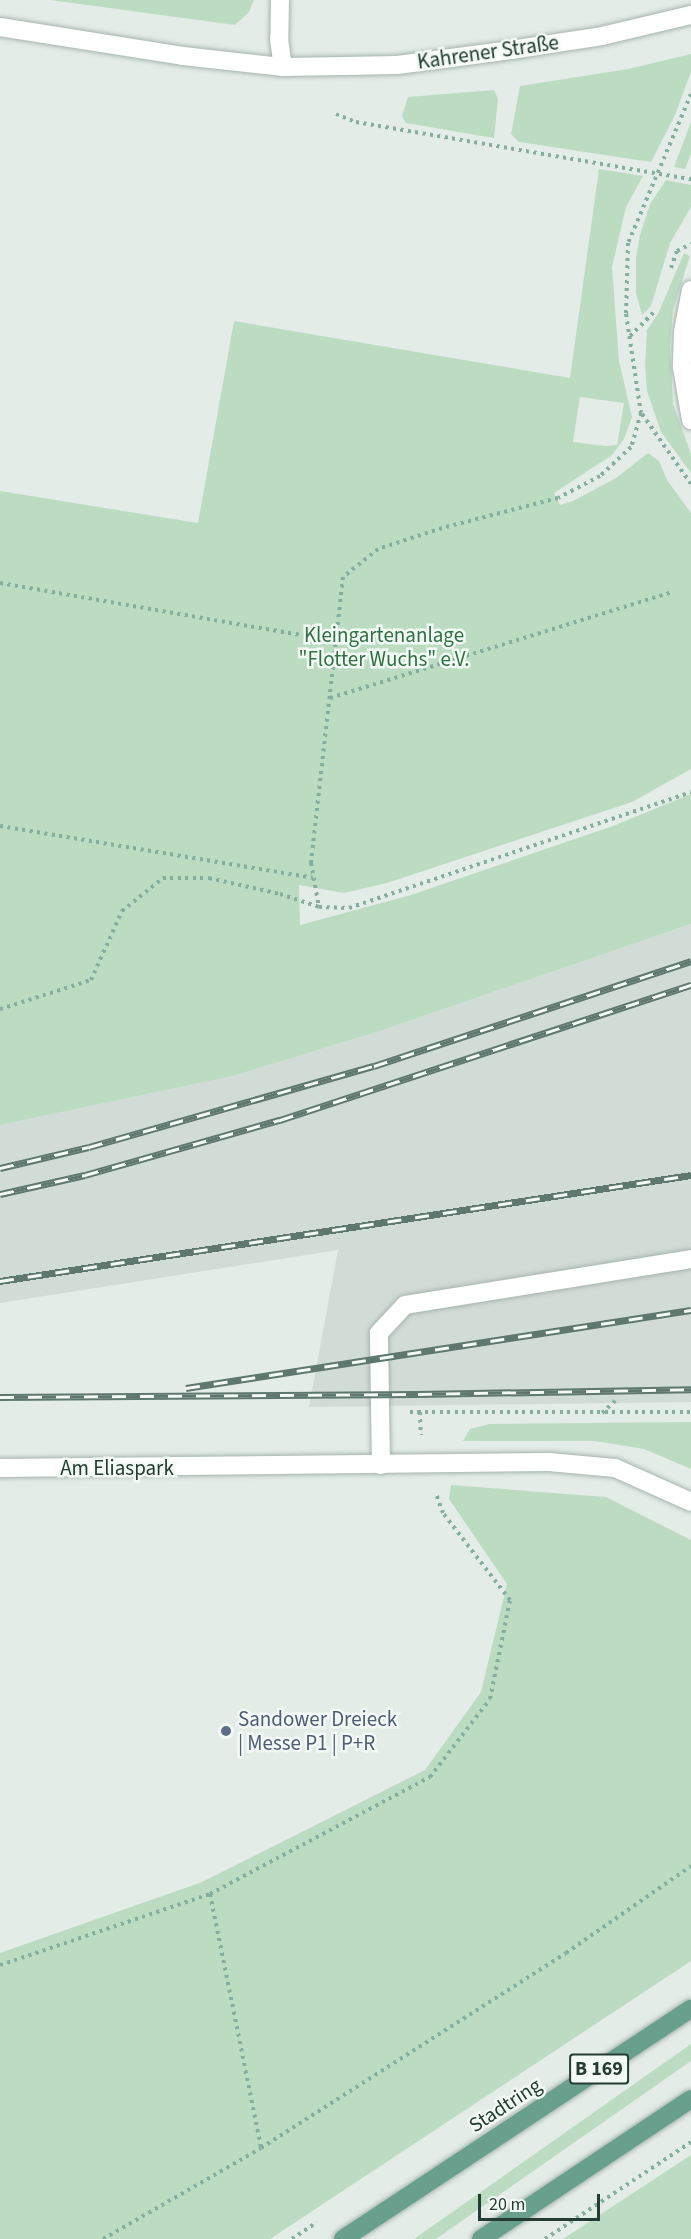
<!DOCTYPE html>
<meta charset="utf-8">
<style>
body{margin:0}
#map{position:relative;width:691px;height:2239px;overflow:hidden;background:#e3ece7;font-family:"Source Sans 3",sans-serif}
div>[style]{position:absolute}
.built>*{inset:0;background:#d1dcd6}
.green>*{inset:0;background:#bcdcc2}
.path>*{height:4px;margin-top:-2px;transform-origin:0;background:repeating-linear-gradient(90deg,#84ae9e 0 3px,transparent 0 7.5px)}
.roads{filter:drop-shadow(0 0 2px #a6b4ae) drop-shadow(0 0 2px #a6b4ae)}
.minor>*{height:18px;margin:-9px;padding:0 9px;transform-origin:9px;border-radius:9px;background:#fff}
.major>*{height:18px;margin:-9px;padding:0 9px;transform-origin:9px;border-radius:9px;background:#699f8d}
.rail>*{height:7px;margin-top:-3.5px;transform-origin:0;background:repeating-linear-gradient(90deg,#f3f9f5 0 14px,#5e786f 0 28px);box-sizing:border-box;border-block:2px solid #5e786f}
.dots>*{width:16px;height:16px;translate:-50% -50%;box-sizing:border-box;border:3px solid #f3f9f5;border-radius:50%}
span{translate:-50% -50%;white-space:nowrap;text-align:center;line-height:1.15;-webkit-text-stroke:5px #f3f9f5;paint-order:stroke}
.shield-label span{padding:2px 4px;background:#f3f9f5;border:2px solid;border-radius:4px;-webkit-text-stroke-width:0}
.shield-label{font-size:20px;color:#233c34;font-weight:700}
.street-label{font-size:21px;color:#233c34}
.park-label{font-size:21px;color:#2f7143}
.service-label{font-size:21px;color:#4e5e75}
.left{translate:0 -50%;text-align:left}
.scale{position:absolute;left:478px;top:2194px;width:122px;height:27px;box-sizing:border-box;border:3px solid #233c34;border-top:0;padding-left:8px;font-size:18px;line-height:21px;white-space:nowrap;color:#233c34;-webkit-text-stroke:4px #f3f9f5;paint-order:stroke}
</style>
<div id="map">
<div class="built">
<i style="clip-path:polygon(691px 924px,691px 1402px,309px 1407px,338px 1250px,0 1303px,0 1125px,233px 1076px,377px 1032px)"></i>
</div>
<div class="green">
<i style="clip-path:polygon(50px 0,254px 0,249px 12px,235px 25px)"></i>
<i style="clip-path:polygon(691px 54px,691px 72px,675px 115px,651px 162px,519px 142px,511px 134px,520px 86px,628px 69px)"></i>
<i style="clip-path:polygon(494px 90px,498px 99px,494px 138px,406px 123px,402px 116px,408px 97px)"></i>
<i style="clip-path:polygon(691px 122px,691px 154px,685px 169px,674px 167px)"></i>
<i style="clip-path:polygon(evenodd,599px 169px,643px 176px,626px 207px,612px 267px,619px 361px,632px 417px,624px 439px,612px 455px,554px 493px,560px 505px,573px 501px,616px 478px,648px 453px,659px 461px,667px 480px,691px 513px,691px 769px,632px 802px,387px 883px,344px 893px,299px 885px,300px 925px,411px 895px,613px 826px,691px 794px,691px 924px,377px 1032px,233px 1076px,0 1125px,0 491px,198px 523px,234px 321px,570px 378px,599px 169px,580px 397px,624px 403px,617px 445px,605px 446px,573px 442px,580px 397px)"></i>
<i style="clip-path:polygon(666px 180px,691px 185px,691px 207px,670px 243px,651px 306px,642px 315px,636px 293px,636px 257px,640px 235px,650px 204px)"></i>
<i style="clip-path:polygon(684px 253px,690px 256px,673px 310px,670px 345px,673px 404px,691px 454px,691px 473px,661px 432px,647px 391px,645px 366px,647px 330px,658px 314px)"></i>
<i style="clip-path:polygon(691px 1422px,691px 1469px,644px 1449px,595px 1441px,463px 1441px,470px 1429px,489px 1424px)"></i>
<i style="clip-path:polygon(451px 1485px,606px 1497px,691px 1540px,691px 1961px,270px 2239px,0 2239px,0 1953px,202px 1882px,425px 1770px,481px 1692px,507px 1584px,449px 1499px)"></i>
<i style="clip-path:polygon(691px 2044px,691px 2061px,436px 2239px,414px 2239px)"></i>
<i style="clip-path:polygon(691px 2155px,691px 2239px,563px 2239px)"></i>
</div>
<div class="path">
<i style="left:691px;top:94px;width:162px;rotate:112.9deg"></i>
<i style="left:628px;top:243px;width:71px;rotate:91.6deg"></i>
<i style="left:626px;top:314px;width:100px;rotate:81.4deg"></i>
<i style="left:641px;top:413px;width:35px;rotate:106deg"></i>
<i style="left:631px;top:447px;width:42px;rotate:136.9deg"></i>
<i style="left:600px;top:476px;width:47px;rotate:152.4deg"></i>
<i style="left:558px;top:498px;width:120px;rotate:165.5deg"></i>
<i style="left:442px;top:528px;width:67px;rotate:161.8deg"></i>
<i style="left:378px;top:549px;width:45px;rotate:141.3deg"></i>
<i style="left:343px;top:577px;width:288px;rotate:96.4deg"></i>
<i style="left:311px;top:863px;width:45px;rotate:79.7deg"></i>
<i style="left:319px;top:907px;width:30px;rotate:2deg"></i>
<i style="left:349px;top:908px;width:361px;rotate:-18.7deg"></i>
<i style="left:336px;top:114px;width:22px;rotate:22deg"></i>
<i style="left:356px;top:122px;width:340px;rotate:9.7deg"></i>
<i style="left:671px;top:268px;width:18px;rotate:-71deg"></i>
<i style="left:677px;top:251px;width:16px;rotate:-27deg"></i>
<i style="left:630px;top:336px;width:35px;rotate:-45deg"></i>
<i style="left:642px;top:414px;width:85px;rotate:55deg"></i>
<i style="left:0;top:583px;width:341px;rotate:9.8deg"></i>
<i style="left:330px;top:698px;width:358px;rotate:-17.2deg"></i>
<i style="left:0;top:826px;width:317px;rotate:9.4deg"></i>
<i style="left:0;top:1009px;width:96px;rotate:-17.7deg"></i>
<i style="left:91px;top:980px;width:76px;rotate:-65.8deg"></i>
<i style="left:122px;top:911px;width:53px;rotate:-38.8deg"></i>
<i style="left:163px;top:878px;width:46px"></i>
<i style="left:209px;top:878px;width:73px;rotate:12.7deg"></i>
<i style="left:280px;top:894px;width:41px;rotate:18.4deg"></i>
<i style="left:410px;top:1412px;width:281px"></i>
<i style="left:420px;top:1412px;width:23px;rotate:88deg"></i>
<i style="left:602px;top:1413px;width:21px;rotate:-43deg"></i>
<i style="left:210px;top:1894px;width:259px;rotate:78.6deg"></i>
<i style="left:0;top:1965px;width:222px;rotate:-18.7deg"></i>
<i style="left:210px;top:1894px;width:249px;rotate:-28deg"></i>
<i style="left:430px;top:1777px;width:98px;rotate:-52.4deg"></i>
<i style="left:490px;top:1699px;width:101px;rotate:-78.6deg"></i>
<i style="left:510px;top:1600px;width:110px;rotate:-127.6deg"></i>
<i style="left:443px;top:1513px;width:20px;rotate:-110deg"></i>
<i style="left:103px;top:2239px;width:182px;rotate:-29.9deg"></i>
<i style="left:261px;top:2148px;width:362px;rotate:-32.6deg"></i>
<i style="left:566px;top:1953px;width:152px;rotate:-34.8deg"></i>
<i style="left:292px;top:2239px;width:30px;rotate:-34deg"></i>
<i style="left:545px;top:2239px;width:175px;rotate:-33.6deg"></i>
</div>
<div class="roads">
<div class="minor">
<i style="left:280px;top:0;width:39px;rotate:91deg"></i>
<i style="left:279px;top:39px;width:28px;rotate:82deg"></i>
<i style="left:0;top:27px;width:185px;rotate:9deg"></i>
<i style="left:183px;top:56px;width:101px;rotate:6.3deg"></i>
<i style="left:283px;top:67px;width:62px;rotate:-0.9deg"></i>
<i style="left:345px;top:66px;width:52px;rotate:-1.1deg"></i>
<i style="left:397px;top:65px;width:115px;rotate:-7.5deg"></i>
<i style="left:511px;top:50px;width:92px;rotate:-8.7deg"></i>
<i style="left:602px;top:36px;width:91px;rotate:-13.3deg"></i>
<i style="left:691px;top:290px;width:43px;rotate:100.8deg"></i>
<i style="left:683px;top:332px;width:35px;rotate:92deg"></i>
<i style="left:682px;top:367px;width:54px;rotate:80.4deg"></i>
<i style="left:381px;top:1465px;width:132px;rotate:-90.9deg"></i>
<i style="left:379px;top:1333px;width:38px;rotate:-47deg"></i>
<i style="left:405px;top:1305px;width:290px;rotate:-9.1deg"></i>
<i style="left:0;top:1468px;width:549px;rotate:-0.63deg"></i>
<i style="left:549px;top:1462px;width:66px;rotate:5.2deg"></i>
<i style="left:615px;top:1468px;width:83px;rotate:24.1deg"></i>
</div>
<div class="major">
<i style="left:343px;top:2239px;width:417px;rotate:-33.5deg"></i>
<i style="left:481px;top:2239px;width:252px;rotate:-33.7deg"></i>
</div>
</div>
<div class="rail">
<i style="left:0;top:1168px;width:91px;rotate:-13.3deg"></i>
<i style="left:89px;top:1147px;width:296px;rotate:-15.9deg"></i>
<i style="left:374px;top:1066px;width:334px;rotate:-18.3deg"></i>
<i style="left:0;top:1194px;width:87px;rotate:-12.6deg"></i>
<i style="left:85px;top:1175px;width:203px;rotate:-15.8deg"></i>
<i style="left:280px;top:1120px;width:433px;rotate:-18.2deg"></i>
<i style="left:0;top:1281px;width:699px;rotate:-8.72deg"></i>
<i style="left:186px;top:1388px;width:511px;rotate:-8.78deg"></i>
<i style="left:0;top:1397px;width:418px;rotate:-0.4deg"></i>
<i style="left:418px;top:1394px;width:273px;rotate:-1deg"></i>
</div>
<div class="dots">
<i style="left:226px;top:1731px;background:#5c6f8a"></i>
</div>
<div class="shield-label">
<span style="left:599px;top:2069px">B 169</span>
</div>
<div class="street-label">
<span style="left:488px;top:52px;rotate:-8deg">Kahrener Straße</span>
<span style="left:117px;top:1468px">Am Eliaspark</span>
<span style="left:505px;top:2105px;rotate:-33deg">Stadtring</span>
</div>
<div class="park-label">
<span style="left:384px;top:647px">Kleingartenanlage<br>"Flotter Wuchs" e.V.</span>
</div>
<div class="service-label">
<span class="left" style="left:238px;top:1731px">Sandower Dreieck<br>| Messe P1 | P+R</span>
</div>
<div class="scale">20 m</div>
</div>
